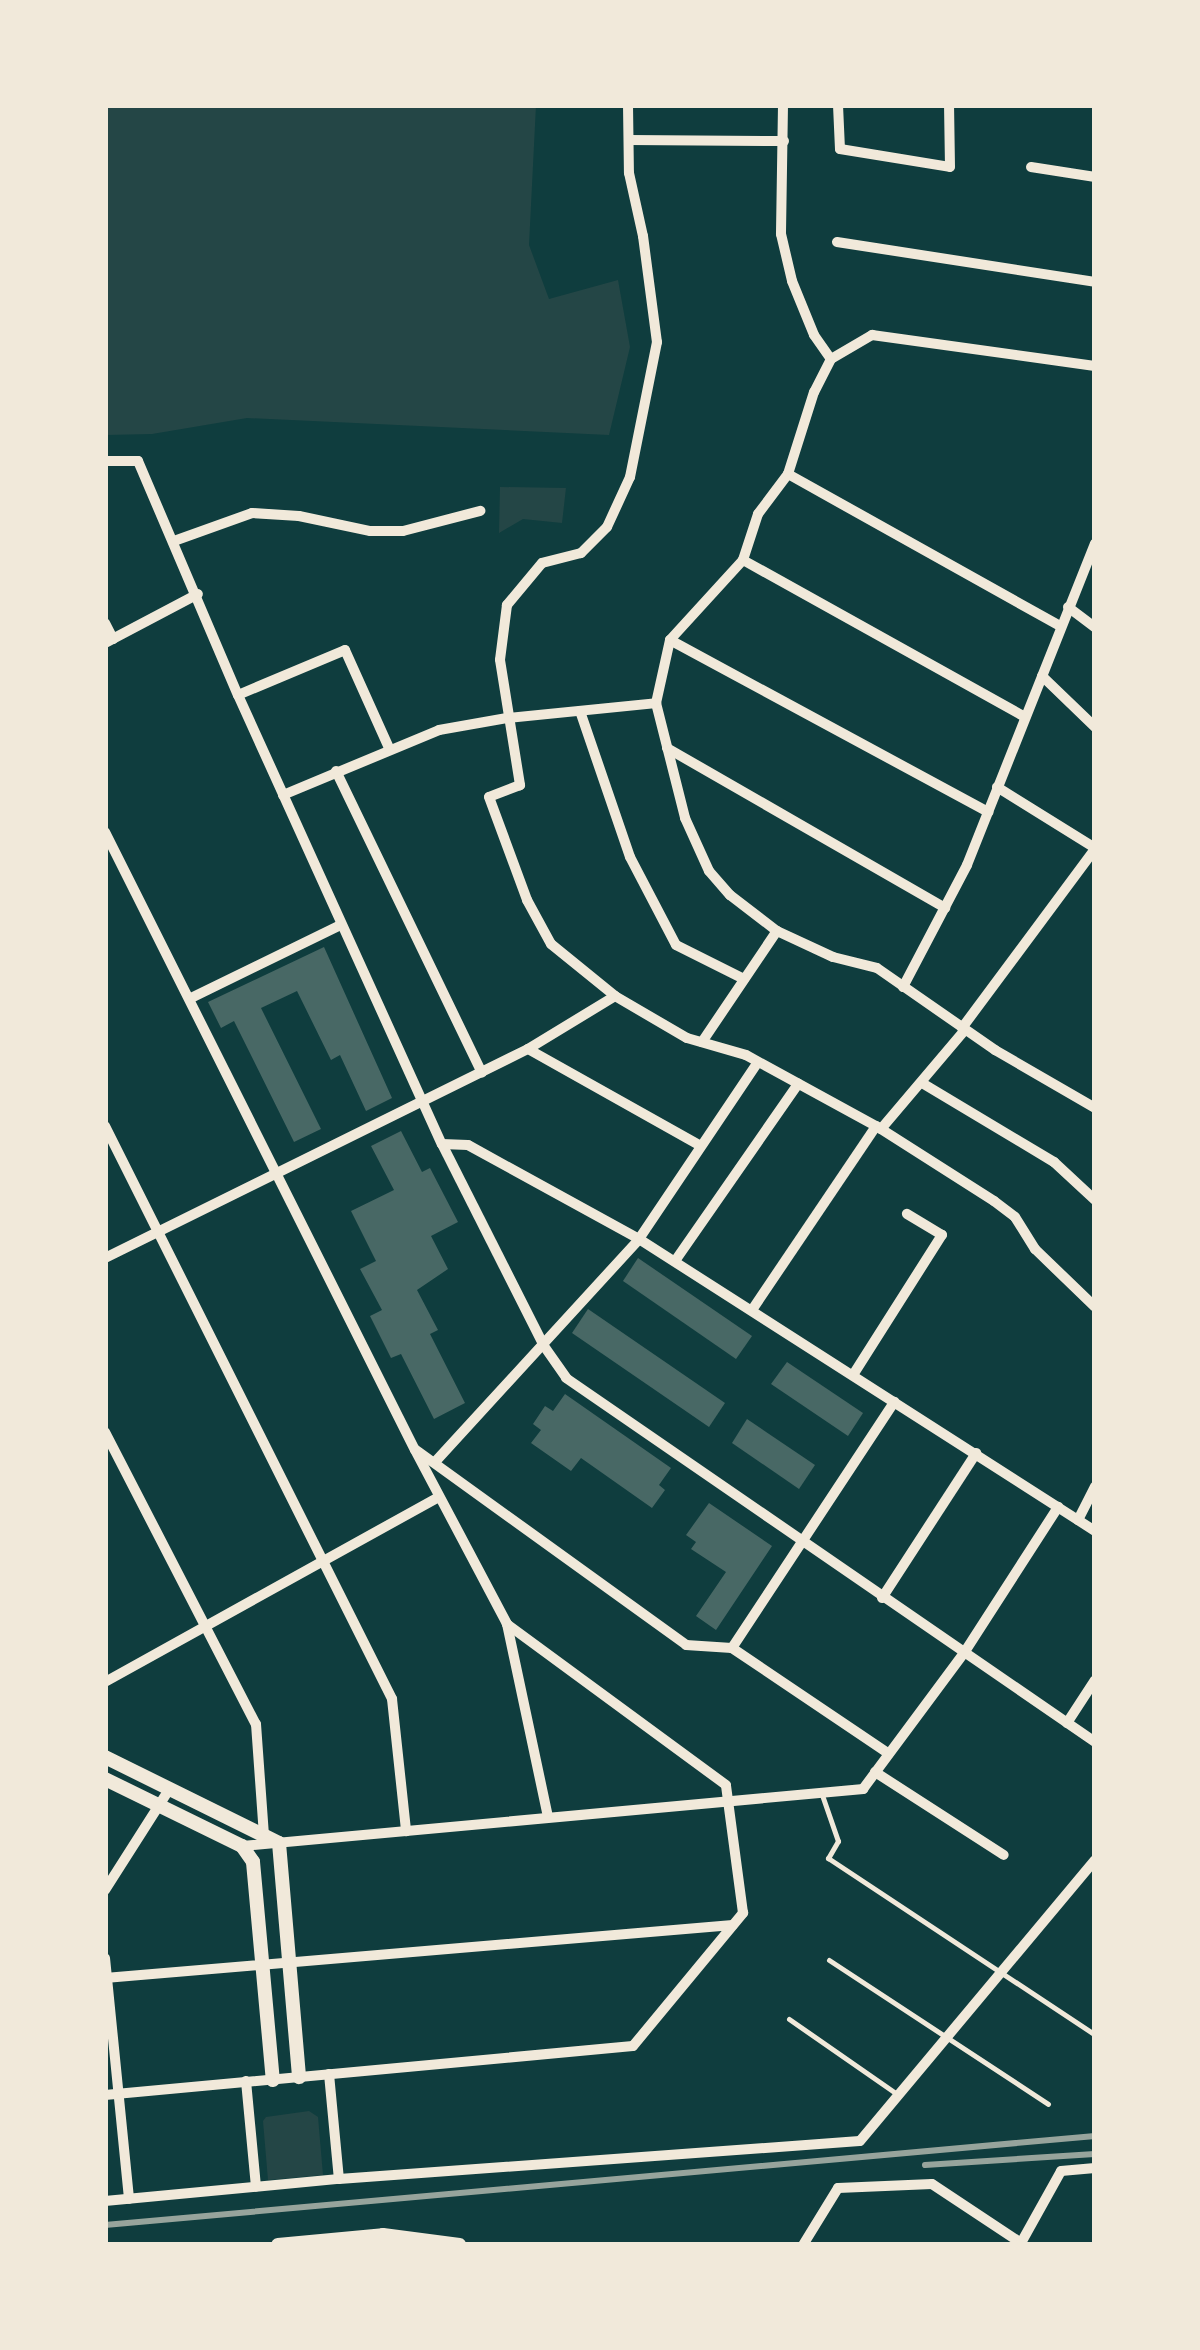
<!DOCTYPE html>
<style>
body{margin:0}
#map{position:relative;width:1200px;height:2350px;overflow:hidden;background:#0f3d3e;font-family:Rubik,sans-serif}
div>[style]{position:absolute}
.green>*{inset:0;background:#244646}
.building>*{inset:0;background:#486865}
.service>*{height:5px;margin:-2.5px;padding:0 2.5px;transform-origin:2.5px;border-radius:2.5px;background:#f1e9da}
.minor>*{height:10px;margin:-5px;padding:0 5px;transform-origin:5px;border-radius:5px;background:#f1e9da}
.tertiary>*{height:14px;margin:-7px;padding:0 7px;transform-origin:7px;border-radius:7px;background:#f1e9da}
.rail>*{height:6px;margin:-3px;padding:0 3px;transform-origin:3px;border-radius:3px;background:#97a49c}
span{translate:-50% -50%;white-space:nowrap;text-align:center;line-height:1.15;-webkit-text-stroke:10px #f1e9da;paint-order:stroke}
.frame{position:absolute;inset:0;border:108px solid #f1e9da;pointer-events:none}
</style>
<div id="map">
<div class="green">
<i style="clip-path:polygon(105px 105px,536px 105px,529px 245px,549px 299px,618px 280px,630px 347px,609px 435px,247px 418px,152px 434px,105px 435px)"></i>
<i style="clip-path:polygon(500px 487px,566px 488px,562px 523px,523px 519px,499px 533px)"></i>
<i style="clip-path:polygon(309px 2111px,318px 2117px,323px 2175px,268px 2180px,263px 2121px,266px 2117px)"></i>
</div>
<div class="building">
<i style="clip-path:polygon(324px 947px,392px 1098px,366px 1111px,340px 1055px,331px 1060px,297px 991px,261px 1008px,321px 1129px,294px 1142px,234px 1021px,221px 1028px,208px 1002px)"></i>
<i style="clip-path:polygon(401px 1131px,422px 1172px,430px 1168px,458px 1222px,431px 1236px,448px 1269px,417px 1290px,438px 1330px,430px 1334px,465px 1403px,434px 1419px,401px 1354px,391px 1358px,370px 1316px,382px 1310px,360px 1269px,376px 1261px,351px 1211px,394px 1190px,371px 1146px)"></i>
<i style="clip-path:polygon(638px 1258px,752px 1336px,736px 1359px,623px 1281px)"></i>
<i style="clip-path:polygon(588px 1309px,725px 1403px,709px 1427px,572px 1333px)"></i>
<i style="clip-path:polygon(787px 1362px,863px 1413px,848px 1436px,771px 1384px)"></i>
<i style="clip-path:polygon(565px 1394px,671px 1468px,659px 1485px,665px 1490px,652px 1508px,581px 1458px,571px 1471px,531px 1443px,541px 1430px,533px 1424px,545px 1406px,553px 1411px)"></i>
<i style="clip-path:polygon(747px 1419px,815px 1465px,799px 1489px,732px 1443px)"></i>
<i style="clip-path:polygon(709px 1503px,772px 1546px,716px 1630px,696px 1616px,726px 1572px,691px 1549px,696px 1542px,686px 1535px)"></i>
</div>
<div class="service">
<i style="left:821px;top:1792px;width:52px;rotate:70.9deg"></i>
<i style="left:838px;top:1841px;width:20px;rotate:120deg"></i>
<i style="left:828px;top:1858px;width:320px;rotate:33.5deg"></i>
<i style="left:829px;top:1960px;width:262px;rotate:33.3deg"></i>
<i style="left:789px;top:2019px;width:131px;rotate:34.8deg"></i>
</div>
<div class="minor">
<i style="left:628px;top:105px;width:68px;rotate:89.2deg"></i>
<i style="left:629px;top:173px;width:65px;rotate:77.5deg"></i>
<i style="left:643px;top:236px;width:107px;rotate:82.5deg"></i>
<i style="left:657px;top:342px;width:138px;rotate:101.3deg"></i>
<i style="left:630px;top:477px;width:55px;rotate:114.7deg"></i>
<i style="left:607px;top:527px;width:37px;rotate:135deg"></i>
<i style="left:581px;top:553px;width:40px;rotate:165.6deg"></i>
<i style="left:542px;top:563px;width:55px;rotate:129.8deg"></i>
<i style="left:507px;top:605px;width:55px;rotate:97.3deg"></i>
<i style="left:500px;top:660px;width:127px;rotate:80.9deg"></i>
<i style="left:520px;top:785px;width:33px;rotate:159deg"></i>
<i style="left:489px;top:797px;width:110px;rotate:69.7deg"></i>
<i style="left:527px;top:900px;width:50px;rotate:61.4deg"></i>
<i style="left:551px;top:944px;width:82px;rotate:39.1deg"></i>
<i style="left:615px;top:996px;width:83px;rotate:30.3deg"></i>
<i style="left:687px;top:1038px;width:61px;rotate:16.1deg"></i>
<i style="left:746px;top:1055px;width:154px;rotate:28.7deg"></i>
<i style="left:881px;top:1129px;width:134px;rotate:32.5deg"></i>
<i style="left:994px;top:1201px;width:26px;rotate:37deg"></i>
<i style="left:1015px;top:1217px;width:38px;rotate:58deg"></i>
<i style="left:1035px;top:1249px;width:83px;rotate:44deg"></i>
<i style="left:783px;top:105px;width:129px;rotate:90.9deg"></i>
<i style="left:781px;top:234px;width:48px;rotate:76.8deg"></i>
<i style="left:792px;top:281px;width:58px;rotate:67.8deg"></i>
<i style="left:814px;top:335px;width:29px;rotate:55deg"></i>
<i style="left:831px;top:359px;width:37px;rotate:117deg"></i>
<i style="left:814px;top:392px;width:86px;rotate:107.6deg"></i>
<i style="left:788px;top:474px;width:50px;rotate:126.9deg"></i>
<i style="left:758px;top:514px;width:48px;rotate:108.1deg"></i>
<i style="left:743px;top:560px;width:108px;rotate:132.4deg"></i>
<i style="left:670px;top:640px;width:65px;rotate:102.5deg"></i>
<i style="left:656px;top:703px;width:119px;rotate:75.8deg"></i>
<i style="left:685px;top:818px;width:58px;rotate:65.6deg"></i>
<i style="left:709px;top:871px;width:32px;rotate:49deg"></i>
<i style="left:730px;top:895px;width:59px;rotate:37.5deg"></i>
<i style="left:777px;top:931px;width:62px;rotate:24.9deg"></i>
<i style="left:833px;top:957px;width:45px;rotate:14deg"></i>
<i style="left:877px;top:968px;width:144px;rotate:34.8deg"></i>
<i style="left:995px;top:1050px;width:116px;rotate:30.1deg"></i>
<i style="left:838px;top:105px;width:44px;rotate:87.4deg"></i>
<i style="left:840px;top:149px;width:111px;rotate:9.3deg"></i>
<i style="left:950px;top:167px;width:62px;rotate:-90.9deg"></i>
<i style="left:629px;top:140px;width:155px;rotate:0.4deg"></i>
<i style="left:1031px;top:167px;width:65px;rotate:8.9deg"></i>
<i style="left:837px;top:242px;width:261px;rotate:8.8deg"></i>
<i style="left:831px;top:359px;width:48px;rotate:-30.3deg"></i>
<i style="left:872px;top:335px;width:225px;rotate:7.9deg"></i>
<i style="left:105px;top:461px;width:33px"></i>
<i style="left:138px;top:461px;width:254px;rotate:66.9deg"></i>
<i style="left:238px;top:695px;width:116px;rotate:-22.8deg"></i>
<i style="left:345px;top:650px;width:107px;rotate:65.8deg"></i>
<i style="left:788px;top:474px;width:312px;rotate:29.2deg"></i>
<i style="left:174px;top:541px;width:83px;rotate:-19.7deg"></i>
<i style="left:252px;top:513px;width:47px;rotate:3.7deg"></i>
<i style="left:299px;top:516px;width:73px;rotate:11.9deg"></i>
<i style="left:370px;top:531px;width:33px"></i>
<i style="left:403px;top:531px;width:80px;rotate:-14.6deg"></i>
<i style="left:743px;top:560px;width:323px;rotate:29.1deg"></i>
<i style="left:1068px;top:607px;width:34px;rotate:37deg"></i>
<i style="left:105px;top:623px;width:18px;rotate:63deg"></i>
<i style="left:670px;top:640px;width:362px;rotate:28.4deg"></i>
<i style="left:105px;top:643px;width:105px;rotate:-27.8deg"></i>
<i style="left:1042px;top:676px;width:74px;rotate:43.9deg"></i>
<i style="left:238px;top:695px;width:493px;rotate:65.6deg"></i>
<i style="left:442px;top:1144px;width:226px;rotate:63.2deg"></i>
<i style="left:544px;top:1346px;width:39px;rotate:55deg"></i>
<i style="left:566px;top:1378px;width:642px;rotate:34.53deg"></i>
<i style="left:580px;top:711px;width:154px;rotate:71.1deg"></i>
<i style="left:630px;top:857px;width:99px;rotate:62.4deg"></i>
<i style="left:676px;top:945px;width:76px;rotate:26.6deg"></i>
<i style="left:667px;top:748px;width:321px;rotate:29.9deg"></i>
<i style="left:336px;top:771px;width:335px;rotate:64.2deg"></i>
<i style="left:997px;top:787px;width:115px;rotate:31.9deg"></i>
<i style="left:283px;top:795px;width:169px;rotate:-22.6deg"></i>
<i style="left:439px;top:730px;width:69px;rotate:-10deg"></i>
<i style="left:507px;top:718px;width:150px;rotate:-5.7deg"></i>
<i style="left:105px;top:832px;width:691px;rotate:63.36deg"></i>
<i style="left:415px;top:1450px;width:197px;rotate:62.1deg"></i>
<i style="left:507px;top:1624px;width:197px;rotate:78deg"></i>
<i style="left:903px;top:987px;width:138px;rotate:-62.3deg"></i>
<i style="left:967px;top:865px;width:346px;rotate:-68.3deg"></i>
<i style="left:191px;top:998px;width:167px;rotate:-26deg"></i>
<i style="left:962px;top:1028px;width:223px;rotate:-53.4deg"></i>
<i style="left:702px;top:1042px;width:134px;rotate:-56deg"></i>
<i style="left:528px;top:1049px;width:198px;rotate:29.3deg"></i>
<i style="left:922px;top:1083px;width:154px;rotate:30.9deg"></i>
<i style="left:1054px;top:1162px;width:56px;rotate:42.8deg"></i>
<i style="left:105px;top:1126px;width:641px;rotate:63.39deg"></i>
<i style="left:392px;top:1699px;width:133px;rotate:83.9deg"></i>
<i style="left:881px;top:1129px;width:130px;rotate:-49.7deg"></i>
<i style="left:442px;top:1144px;width:26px;rotate:2deg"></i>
<i style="left:468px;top:1145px;width:195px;rotate:28.8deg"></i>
<i style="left:639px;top:1239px;width:541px;rotate:32.63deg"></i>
<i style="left:105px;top:1258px;width:472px;rotate:-26.3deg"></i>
<i style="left:528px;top:1049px;width:102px;rotate:-31.3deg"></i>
<i style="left:675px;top:1261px;width:216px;rotate:-55.2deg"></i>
<i style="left:752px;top:1310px;width:222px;rotate:-56deg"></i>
<i style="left:853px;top:1375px;width:166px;rotate:-57.6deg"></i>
<i style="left:942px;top:1235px;width:41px;rotate:-149deg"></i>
<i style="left:105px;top:1432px;width:329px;rotate:62.7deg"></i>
<i style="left:256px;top:1724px;width:111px;rotate:85.9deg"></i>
<i style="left:416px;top:1450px;width:333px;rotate:35.8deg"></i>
<i style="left:686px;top:1645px;width:46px;rotate:3.7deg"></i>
<i style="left:732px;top:1648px;width:189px;rotate:34deg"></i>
<i style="left:435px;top:1462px;width:302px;rotate:-47.5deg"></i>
<i style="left:639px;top:1239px;width:213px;rotate:-56.1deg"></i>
<i style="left:1078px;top:1520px;width:38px;rotate:-63deg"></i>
<i style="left:882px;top:1598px;width:173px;rotate:-57deg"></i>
<i style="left:732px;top:1648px;width:295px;rotate:-56.6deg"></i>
<i style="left:105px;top:1682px;width:382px;rotate:-29deg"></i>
<i style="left:1067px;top:1723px;width:51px;rotate:-56.9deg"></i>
<i style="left:875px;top:1772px;width:153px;rotate:32.8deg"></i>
<i style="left:242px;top:1846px;width:624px;rotate:-5.24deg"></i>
<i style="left:863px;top:1789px;width:169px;rotate:-53.4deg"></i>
<i style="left:964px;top:1653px;width:174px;rotate:-57.2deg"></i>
<i style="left:105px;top:1890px;width:121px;rotate:-57.5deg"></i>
<i style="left:105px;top:1958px;width:242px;rotate:84.3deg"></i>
<i style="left:105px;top:1978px;width:630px;rotate:-4.82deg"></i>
<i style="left:329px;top:2074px;width:105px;rotate:84.6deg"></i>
<i style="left:246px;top:2081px;width:106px;rotate:84.6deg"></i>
<i style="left:105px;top:2095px;width:530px;rotate:-5.3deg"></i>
<i style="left:633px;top:2046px;width:173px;rotate:-50.4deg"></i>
<i style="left:743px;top:1913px;width:129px;rotate:-97.6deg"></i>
<i style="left:726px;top:1785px;width:272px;rotate:-143.7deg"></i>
<i style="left:105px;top:2201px;width:235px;rotate:-5.4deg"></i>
<i style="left:339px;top:2179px;width:522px;rotate:-4.17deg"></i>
<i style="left:860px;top:2141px;width:366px;rotate:-50.1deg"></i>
<i style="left:803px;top:2245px;width:67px;rotate:-58.4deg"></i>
<i style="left:838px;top:2188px;width:94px;rotate:-2.4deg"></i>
<i style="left:932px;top:2184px;width:107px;rotate:33.5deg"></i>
<i style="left:1021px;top:2243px;width:82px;rotate:-60.9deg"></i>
<i style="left:1061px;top:2171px;width:34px;rotate:-5deg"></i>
</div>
<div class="tertiary">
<i style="left:105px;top:1757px;width:194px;rotate:26.3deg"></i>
<i style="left:279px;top:1843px;width:235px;rotate:85.1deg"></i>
<i style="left:105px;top:1779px;width:153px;rotate:26.1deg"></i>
<i style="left:242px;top:1846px;width:19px;rotate:55deg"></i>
<i style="left:253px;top:1862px;width:219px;rotate:84.8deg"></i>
<i style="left:278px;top:2245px;width:105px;rotate:-5.4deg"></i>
<i style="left:383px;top:2235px;width:77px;rotate:7.5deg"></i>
</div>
<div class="rail">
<i style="left:925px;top:2165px;width:170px;rotate:-3.7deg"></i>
<i style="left:105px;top:2225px;width:994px;rotate:-5.14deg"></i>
</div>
<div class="frame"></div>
</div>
